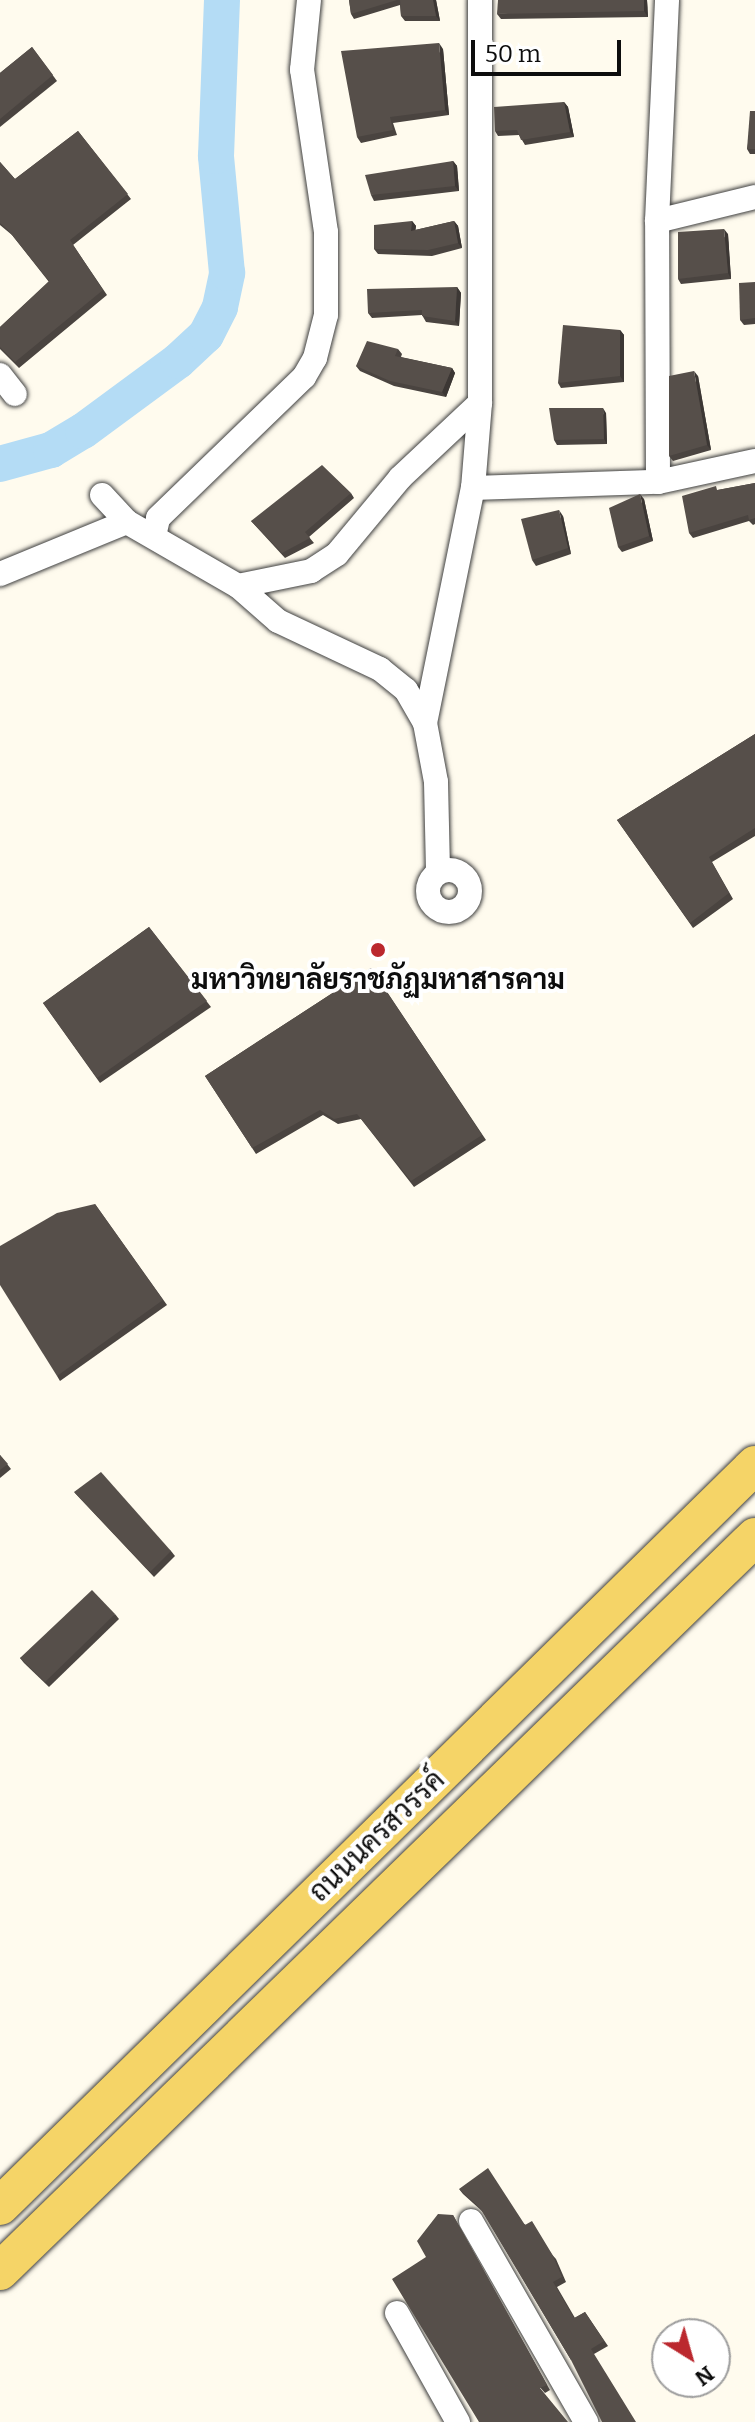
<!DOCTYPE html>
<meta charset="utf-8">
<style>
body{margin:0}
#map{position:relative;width:755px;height:2422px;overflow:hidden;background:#fffbee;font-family:Bitter,Sarabun,serif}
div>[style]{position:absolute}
.river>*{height:36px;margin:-18px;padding:0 18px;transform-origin:18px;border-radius:18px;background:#b4dcf5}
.roads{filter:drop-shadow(0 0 2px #404040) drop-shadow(0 0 2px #404040)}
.street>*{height:24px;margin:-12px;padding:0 12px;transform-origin:12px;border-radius:12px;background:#fff}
.street>.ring{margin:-12px;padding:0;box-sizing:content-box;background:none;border:24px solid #fff;border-radius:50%}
.primary>*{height:38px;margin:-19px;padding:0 19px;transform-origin:19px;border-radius:19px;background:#f5d467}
.wall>*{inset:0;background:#4a4440}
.shaded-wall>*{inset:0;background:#3c3734}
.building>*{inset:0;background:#564f4a}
.dots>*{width:22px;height:22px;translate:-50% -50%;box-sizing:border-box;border:4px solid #fff;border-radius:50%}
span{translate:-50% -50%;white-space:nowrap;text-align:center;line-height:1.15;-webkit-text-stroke:8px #fff;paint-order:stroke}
.poi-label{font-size:28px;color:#0d0d0d;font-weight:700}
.street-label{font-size:28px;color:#0d0d0d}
.north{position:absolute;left:651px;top:2318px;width:80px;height:80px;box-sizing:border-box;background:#fff;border:2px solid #9e9e9e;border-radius:50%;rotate:143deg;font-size:22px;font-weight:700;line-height:32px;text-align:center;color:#0d0d0d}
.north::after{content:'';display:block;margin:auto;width:28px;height:36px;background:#bb282e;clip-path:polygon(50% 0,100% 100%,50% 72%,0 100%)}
.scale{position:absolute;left:471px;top:40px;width:150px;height:36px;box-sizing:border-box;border:4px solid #0d0d0d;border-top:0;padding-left:10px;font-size:24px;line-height:28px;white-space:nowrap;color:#0d0d0d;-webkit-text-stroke:6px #fff;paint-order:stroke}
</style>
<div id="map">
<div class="river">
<i style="left:0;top:464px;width:53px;rotate:-15.4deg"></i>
<i style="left:51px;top:450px;width:37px;rotate:-31deg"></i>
<i style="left:83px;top:431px;width:118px;rotate:-36.4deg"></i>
<i style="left:178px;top:361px;width:38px;rotate:-43deg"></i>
<i style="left:206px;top:335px;width:31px;rotate:-63deg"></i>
<i style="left:220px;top:307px;width:35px;rotate:-78deg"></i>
<i style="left:227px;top:273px;width:118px;rotate:-95.4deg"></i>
<i style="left:216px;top:156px;width:156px;rotate:-87.8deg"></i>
</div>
<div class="roads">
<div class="street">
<i style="left:480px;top:0;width:403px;rotate:90deg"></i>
<i style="left:480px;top:403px;width:85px;rotate:94.7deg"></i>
<i style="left:473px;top:488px;width:185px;rotate:-1.9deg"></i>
<i style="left:658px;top:482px;width:99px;rotate:-12.2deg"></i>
<i style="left:657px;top:221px;width:101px;rotate:-13.8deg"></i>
<i style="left:0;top:375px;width:24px;rotate:52deg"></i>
<i style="left:658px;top:482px;width:261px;rotate:-90.2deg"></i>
<i style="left:657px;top:221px;width:221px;rotate:-87.4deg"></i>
<i style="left:102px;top:495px;width:37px;rotate:47deg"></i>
<i style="left:127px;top:522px;width:128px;rotate:30deg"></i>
<i style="left:238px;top:586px;width:53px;rotate:41.2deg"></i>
<i style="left:278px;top:621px;width:113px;rotate:25.2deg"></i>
<i style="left:380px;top:669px;width:33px;rotate:39deg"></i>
<i style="left:406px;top:690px;width:38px;rotate:60deg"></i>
<i style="left:425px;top:723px;width:60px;rotate:79.4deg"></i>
<i style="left:436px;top:782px;width:90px;rotate:88.7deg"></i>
<i style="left:154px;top:536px;width:18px;rotate:-77deg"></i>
<i style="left:158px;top:518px;width:203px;rotate:-44deg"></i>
<i style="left:304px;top:377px;width:22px;rotate:-60deg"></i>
<i style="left:315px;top:358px;width:44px;rotate:-75.7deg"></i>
<i style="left:326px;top:315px;width:83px;rotate:-90deg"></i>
<i style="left:326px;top:232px;width:164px;rotate:-98.4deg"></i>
<i style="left:302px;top:70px;width:70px;rotate:-84.3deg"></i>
<i style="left:0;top:574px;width:137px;rotate:-22.3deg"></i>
<i style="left:238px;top:586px;width:75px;rotate:-11.6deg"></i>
<i style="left:311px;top:571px;width:31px;rotate:-33deg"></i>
<i style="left:337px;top:554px;width:99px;rotate:-50.3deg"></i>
<i style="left:400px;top:478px;width:110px;rotate:-43.2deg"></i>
<i style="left:425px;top:723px;width:240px;rotate:-78.5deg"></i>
<i class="ring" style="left:428px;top:870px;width:18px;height:18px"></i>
<i style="left:471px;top:2221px;width:232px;rotate:60.2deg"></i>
<i style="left:397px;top:2313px;width:125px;rotate:60.8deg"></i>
</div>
<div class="primary">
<i style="left:0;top:2206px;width:1058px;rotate:-44.46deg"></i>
<i style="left:0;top:2271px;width:1053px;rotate:-44.19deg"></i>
</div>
</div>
<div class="wall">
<i style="clip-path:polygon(349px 0,436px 0,440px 21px,405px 21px,401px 16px,400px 5px,354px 19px,351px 14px)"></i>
<i style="clip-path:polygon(647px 0,648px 17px,501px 19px,497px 14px)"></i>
<i style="clip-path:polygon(32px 47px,57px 81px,0 127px,0 73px)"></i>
<i style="clip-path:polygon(443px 49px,449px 115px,393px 123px,397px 135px,361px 143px,357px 137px)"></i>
<i style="clip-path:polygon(564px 102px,568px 107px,574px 137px,525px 145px,519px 135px,498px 136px,495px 131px)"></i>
<i style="clip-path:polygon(755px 111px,755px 154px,750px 154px,747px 149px)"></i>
<i style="clip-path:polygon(78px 131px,131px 199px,73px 245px,107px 295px,19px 368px,0 349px,0 327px,49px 282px,12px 235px,0 225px,0 162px,15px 179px)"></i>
<i style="clip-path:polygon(453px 161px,457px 166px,459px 191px,374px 201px,371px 195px)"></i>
<i style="clip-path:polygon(412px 221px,416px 226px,415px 230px,454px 221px,458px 226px,462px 248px,432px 256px,378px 254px,374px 249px)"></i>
<i style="clip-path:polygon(728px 234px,731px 279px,681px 284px,678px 279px)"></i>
<i style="clip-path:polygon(755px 282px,755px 324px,744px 325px,740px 320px)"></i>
<i style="clip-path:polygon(457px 287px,461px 293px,459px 326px,426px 322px,422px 315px,372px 318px,368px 313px)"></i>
<i style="clip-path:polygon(620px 330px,624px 335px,624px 382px,561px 388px,558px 383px)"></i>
<i style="clip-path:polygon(398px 349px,402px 354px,401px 357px,452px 368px,455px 373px,446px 397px,394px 386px,360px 371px,356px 366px)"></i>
<i style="clip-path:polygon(698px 376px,711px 450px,673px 461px,669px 456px)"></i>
<i style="clip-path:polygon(606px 413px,607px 444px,557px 445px,554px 440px)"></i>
<i style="clip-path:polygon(755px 483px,755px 524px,753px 525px,749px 521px,693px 538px,689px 533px,718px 490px)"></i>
<i style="clip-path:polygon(351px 493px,354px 498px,309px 537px,314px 543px,285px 558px,251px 521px)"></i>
<i style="clip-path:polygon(644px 499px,653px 541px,622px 552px,618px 547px)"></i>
<i style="clip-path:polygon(563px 516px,571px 554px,536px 566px,532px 560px)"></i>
<i style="clip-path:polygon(755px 734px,755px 836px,712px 862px,733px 899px,693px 928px,617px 820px)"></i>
<i style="clip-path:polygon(149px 927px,211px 1007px,100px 1083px,43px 1003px)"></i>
<i style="clip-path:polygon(371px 968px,486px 1140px,414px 1187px,361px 1119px,338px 1124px,323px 1115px,256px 1154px,205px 1076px)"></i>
<i style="clip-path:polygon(95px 1204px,167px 1305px,60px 1381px,57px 1376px)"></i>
<i style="clip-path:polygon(0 1455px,11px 1469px,0 1478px)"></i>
<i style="clip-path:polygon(74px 1492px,171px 1551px,175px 1556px,154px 1577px)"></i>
<i style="clip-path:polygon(115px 1614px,119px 1619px,49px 1687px,24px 1663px,20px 1658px)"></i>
<i style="clip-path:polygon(459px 2189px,526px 2225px,556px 2259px,566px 2282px,557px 2287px,575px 2318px,585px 2312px,608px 2346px,594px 2354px,571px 2360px,483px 2212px,463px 2194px)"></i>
<i style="clip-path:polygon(453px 2215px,550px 2390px,545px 2393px,426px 2257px)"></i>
</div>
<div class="shaded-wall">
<i style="clip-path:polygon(433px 0,436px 0,440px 21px,436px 16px)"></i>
<i style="clip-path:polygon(644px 0,647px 0,648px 17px,644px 11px)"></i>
<i style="clip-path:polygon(439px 43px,443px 49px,449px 115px,445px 110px)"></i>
<i style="clip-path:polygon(564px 102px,568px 107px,574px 137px,570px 132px)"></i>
<i style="clip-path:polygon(453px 161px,457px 166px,459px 191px,455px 186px)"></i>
<i style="clip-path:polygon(412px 221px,416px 226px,415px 236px,411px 231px)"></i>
<i style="clip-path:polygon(454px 221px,458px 226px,462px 248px,458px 243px)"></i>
<i style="clip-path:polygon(724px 229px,728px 234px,731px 279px,728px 273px)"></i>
<i style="clip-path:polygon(457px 287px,461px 293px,459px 326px,455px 321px)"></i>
<i style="clip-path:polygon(620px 330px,624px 335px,624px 382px,620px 376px)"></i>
<i style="clip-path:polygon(452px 368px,455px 373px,446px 397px,442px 392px)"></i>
<i style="clip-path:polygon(694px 371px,698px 376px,711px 450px,707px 445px)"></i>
<i style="clip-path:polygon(603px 408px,606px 413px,607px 444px,604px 439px)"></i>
<i style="clip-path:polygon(640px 494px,644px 499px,653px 541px,649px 536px)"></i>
<i style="clip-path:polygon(559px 510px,563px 516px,571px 554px,568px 548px)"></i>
</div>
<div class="building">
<i style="clip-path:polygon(349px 0,397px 0,351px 14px)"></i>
<i style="clip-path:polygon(400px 0,433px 0,436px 16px,401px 16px)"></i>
<i style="clip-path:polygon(498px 0,644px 0,644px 11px,497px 14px)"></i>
<i style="clip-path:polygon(439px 43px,445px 110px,390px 117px,393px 130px,357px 137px,341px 51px)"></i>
<i style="clip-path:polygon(32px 47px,53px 75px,0 119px,0 73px)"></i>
<i style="clip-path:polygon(564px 102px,570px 132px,521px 140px,517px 130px,495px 131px,494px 107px)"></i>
<i style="clip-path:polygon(750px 111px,755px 111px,755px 149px,747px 149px)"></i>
<i style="clip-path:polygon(78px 131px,128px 194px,70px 240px,103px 290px,15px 362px,0 347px,0 327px,49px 281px,8px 230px,0 223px,0 162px,15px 179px)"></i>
<i style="clip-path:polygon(453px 161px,455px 186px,371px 195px,365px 175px)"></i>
<i style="clip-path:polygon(412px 221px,411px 231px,454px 221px,458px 243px,428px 250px,374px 249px,374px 225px)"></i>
<i style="clip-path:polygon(724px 229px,728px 273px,678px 279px,678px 232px)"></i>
<i style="clip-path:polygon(755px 282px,755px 318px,740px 320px,739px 283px)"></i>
<i style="clip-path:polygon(457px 287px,455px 321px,422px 316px,422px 310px,368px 313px,367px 289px)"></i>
<i style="clip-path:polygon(563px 325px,620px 330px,620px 376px,558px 383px)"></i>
<i style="clip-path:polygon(367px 341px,398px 349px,395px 356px,452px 368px,442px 392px,390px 381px,356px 366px)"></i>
<i style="clip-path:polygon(694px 371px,707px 445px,669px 456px,669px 376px)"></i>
<i style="clip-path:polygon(549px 408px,603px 408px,604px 439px,554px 440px)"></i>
<i style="clip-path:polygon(322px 465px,351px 493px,305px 532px,310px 538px,282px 553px,251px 521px)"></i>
<i style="clip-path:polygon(755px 483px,755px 518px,749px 520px,748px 515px,689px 533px,682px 496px,716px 486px,717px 490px)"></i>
<i style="clip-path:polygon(640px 494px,649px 536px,618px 547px,609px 508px)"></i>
<i style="clip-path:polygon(559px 510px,568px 548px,532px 560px,521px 519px)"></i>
<i style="clip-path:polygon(755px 734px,755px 828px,709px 857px,729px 893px,690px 923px,617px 820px)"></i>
<i style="clip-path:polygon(149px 927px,207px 1001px,97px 1078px,43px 1003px)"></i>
<i style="clip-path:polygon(371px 968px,482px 1135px,411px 1181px,357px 1114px,334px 1119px,320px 1110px,252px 1148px,205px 1076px)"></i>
<i style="clip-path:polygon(95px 1204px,163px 1300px,57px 1376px,0 1285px,0 1246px,57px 1213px)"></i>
<i style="clip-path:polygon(0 1455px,8px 1464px,0 1470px)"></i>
<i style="clip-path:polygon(101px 1472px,171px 1551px,150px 1572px,74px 1492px)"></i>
<i style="clip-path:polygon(92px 1590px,115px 1614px,45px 1682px,20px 1658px)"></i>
<i style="clip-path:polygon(488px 2168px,525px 2225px,532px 2221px,552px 2254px,562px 2277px,553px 2282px,574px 2318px,585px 2312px,604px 2341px,591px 2349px,636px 2422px,602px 2422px,571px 2360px,480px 2208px,459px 2189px)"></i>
<i style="clip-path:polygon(438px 2214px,453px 2215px,547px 2385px,540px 2388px,568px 2422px,479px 2422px,392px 2279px,426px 2257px,417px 2241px)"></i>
</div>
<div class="dots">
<i style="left:378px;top:950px;background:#bb282e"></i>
</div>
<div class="poi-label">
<span style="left:378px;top:980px">มหาวิทยาลัยราชภัฏมหาสารคาม</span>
</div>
<div class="street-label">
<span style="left:377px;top:1836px;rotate:-44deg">ถนนนครสวรรค์</span>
</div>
<div class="north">N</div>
<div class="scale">50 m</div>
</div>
